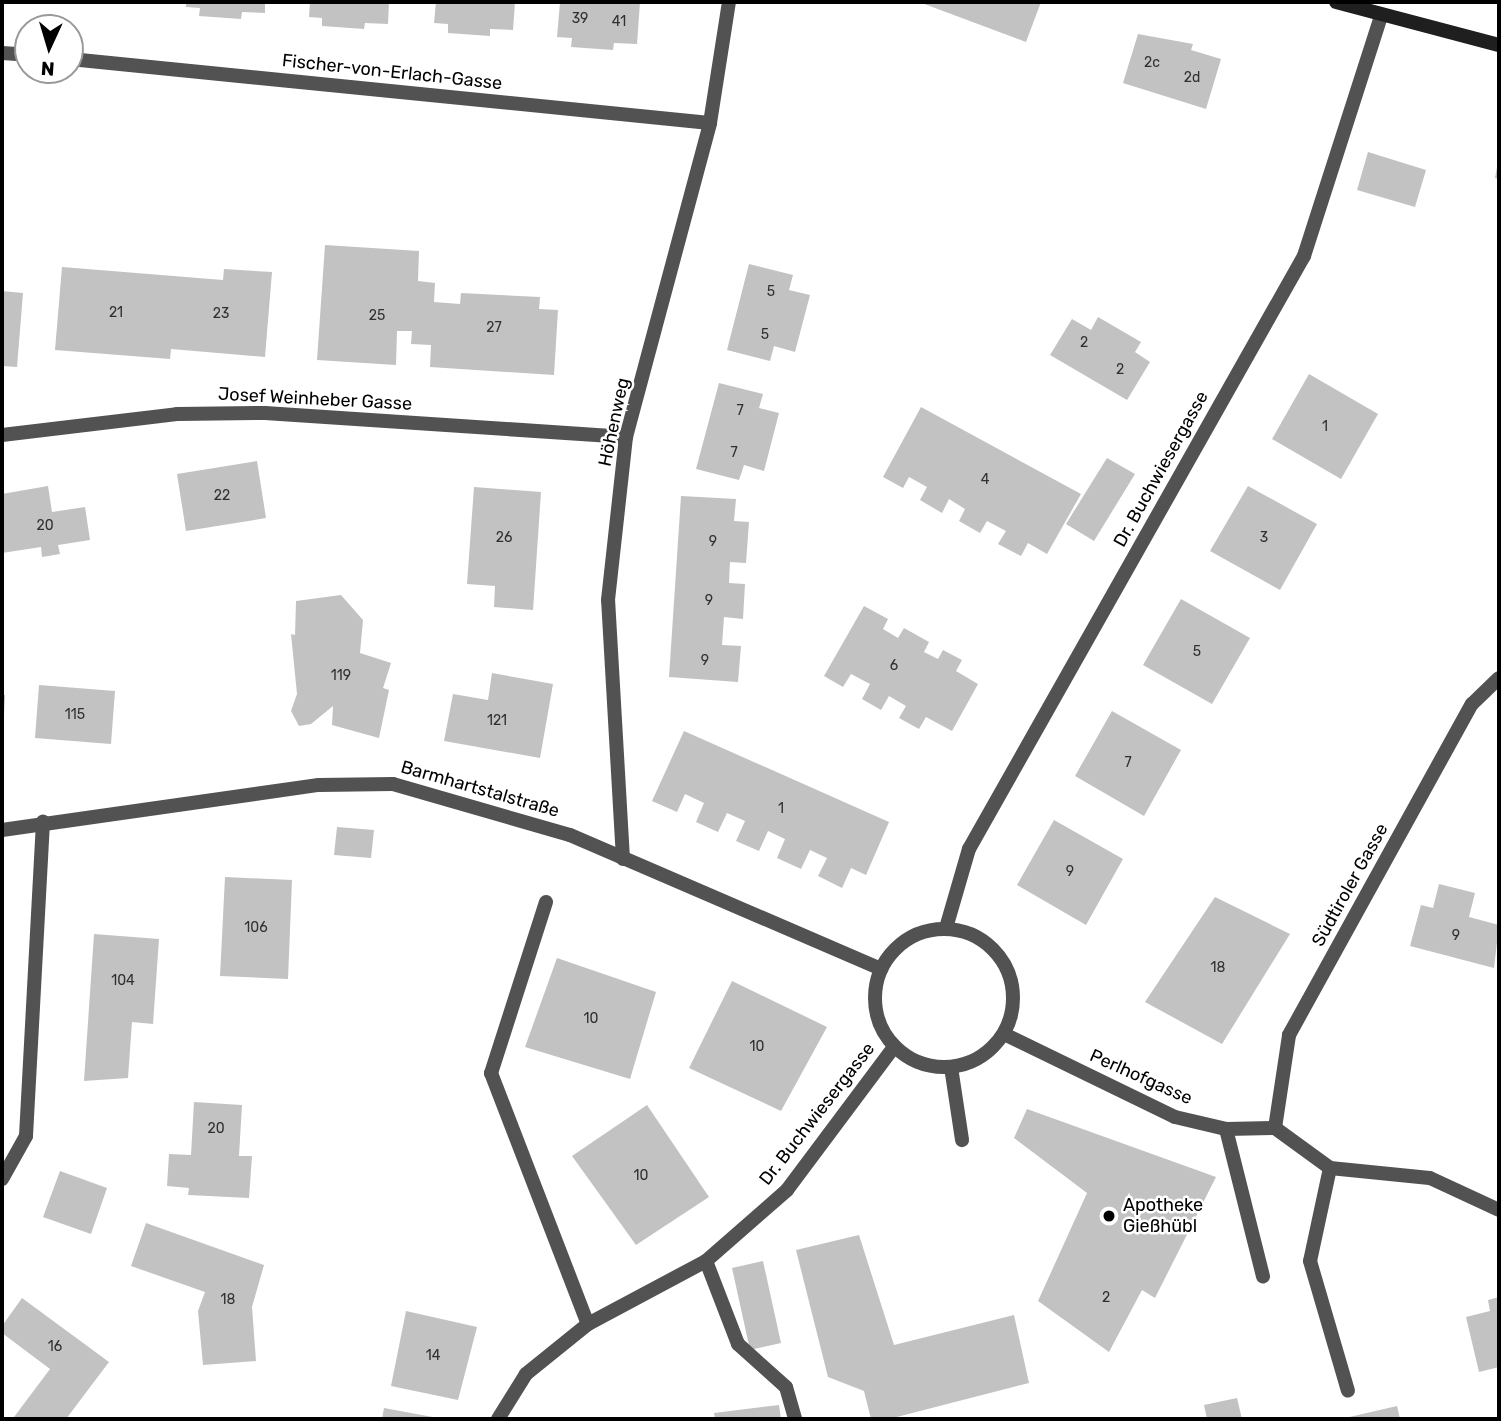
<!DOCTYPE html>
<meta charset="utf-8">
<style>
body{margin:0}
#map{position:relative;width:1501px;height:1421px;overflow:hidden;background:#fff;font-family:Rubik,sans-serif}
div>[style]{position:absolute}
.building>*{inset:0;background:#c2c2c2}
.lane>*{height:14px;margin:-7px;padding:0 7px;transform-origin:7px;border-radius:7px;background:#525252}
.street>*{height:14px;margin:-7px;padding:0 7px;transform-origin:7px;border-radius:7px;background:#525252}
.street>.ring{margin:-7px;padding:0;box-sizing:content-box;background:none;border:14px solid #525252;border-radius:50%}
.secondary>*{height:14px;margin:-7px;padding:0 7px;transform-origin:7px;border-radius:7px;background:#1f1f1f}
.dots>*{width:19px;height:19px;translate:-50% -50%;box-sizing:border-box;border:4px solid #fff;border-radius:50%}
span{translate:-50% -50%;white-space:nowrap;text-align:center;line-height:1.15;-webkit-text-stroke:5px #fff;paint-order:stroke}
.number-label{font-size:14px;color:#303030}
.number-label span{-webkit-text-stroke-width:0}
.street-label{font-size:18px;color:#000}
.poi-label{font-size:18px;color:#000}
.left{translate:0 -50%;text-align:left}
.frame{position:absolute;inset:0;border:4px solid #000;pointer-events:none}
.north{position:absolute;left:14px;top:14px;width:70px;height:70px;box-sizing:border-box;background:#fff;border:2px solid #999;border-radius:50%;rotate:184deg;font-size:19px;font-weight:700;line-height:28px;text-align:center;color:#000}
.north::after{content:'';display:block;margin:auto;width:24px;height:32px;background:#000;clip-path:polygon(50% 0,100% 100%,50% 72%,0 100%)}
</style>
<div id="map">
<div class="building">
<i style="clip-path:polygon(186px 2px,265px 2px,265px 13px,242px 12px,241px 19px,199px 16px,200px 8px,186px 7px)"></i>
<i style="clip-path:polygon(310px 2px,389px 2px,388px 24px,365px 23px,364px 29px,322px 26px,322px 18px,309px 17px)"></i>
<i style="clip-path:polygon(436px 2px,515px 2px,513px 30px,490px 29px,490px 36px,448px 33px,448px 24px,434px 23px)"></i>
<i style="clip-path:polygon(560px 2px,640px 2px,637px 44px,614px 43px,613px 50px,571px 47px,572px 38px,557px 37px)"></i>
<i style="clip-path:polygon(919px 2px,1041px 2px,1026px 42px)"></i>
<i style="clip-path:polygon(1138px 34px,1193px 44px,1191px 50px,1221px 59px,1206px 109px,1123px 83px)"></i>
<i style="clip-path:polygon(1368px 152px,1426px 170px,1415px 207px,1357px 190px)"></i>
<i style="clip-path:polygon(1498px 162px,1499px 162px,1499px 179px,1495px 178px)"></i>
<i style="clip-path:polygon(325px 245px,419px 251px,418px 281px,435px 283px,434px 302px,460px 304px,461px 293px,540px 297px,539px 309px,558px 310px,554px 375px,430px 367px,431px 345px,411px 344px,412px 331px,397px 331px,396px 365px,317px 360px)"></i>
<i style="clip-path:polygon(749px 264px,793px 275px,789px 290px,810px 295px,795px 352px,774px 346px,770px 361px,727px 350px)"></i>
<i style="clip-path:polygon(62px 267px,223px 280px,224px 269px,272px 272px,265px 357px,171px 349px,170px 359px,55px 350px)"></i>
<i style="clip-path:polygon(2px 291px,23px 293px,17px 367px,2px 366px)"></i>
<i style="clip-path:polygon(1098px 317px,1141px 342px,1135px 352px,1150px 362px,1127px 400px,1050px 355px,1072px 319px,1091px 330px)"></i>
<i style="clip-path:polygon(1309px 374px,1378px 414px,1341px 479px,1272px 439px)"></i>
<i style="clip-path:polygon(719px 383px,763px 394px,759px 408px,779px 413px,764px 471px,744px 465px,739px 480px,696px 469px)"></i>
<i style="clip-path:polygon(921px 407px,1081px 494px,1047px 554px,1028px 543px,1021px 556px,998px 544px,1006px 531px,987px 521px,980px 533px,959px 521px,965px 509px,949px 499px,942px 513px,920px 500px,927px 487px,909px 477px,903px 488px,883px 477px)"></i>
<i style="clip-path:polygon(1107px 458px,1135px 474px,1094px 541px,1066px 524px)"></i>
<i style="clip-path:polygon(257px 461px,266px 518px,186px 531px,177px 474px)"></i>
<i style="clip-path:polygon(48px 486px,52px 512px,85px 507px,90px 540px,58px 545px,60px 554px,42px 557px,41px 547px,2px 553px,2px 494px)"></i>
<i style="clip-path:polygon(1248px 486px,1317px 524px,1280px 590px,1210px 551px)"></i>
<i style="clip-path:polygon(474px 487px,541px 492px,533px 610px,494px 607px,495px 586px,467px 584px)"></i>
<i style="clip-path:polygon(681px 496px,736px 499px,734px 521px,749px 522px,746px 563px,730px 562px,729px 583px,745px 584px,743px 619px,724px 617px,722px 645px,741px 646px,738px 682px,669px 677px)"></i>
<i style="clip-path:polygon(341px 595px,363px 620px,360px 653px,391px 663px,383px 688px,389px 690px,379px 738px,332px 725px,333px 706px,311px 724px,299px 726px,291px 711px,297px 694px,291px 634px,295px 635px,296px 601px)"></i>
<i style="clip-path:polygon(1181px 599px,1250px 638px,1212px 704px,1143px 665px)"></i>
<i style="clip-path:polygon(864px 606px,888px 619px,883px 629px,898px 638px,904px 628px,929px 642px,924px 652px,938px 659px,943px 650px,962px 660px,956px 671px,978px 684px,952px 731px,926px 717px,919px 729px,899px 718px,906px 706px,889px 696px,881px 710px,862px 699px,870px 684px,851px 674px,843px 687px,824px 676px)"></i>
<i style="clip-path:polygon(492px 673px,553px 684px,540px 758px,444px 741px,453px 694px,488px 700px)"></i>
<i style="clip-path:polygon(39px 685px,115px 691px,111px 744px,35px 738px)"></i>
<i style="clip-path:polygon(2px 695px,5px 695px,4px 715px,2px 715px)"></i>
<i style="clip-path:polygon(1112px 711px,1181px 750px,1144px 816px,1075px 776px)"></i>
<i style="clip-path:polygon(684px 731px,889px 822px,866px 875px,851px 868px,842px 888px,818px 876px,827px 858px,810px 850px,801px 869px,777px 858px,785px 839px,768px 831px,759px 851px,736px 841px,745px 821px,727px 813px,718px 832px,696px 822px,704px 803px,685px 794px,677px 812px,652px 801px)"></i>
<i style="clip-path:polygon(1054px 820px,1123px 859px,1086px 925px,1017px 885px)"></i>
<i style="clip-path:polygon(337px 827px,374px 830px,371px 858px,334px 855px)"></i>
<i style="clip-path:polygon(225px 877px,292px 880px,288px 979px,220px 976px)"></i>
<i style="clip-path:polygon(1439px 884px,1475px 893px,1469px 917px,1499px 925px,1494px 968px,1410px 946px,1421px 905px,1433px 908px)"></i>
<i style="clip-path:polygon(1215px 897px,1290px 934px,1222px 1044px,1145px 1002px)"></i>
<i style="clip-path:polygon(94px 934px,159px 939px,153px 1024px,132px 1022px,128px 1078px,84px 1081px)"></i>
<i style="clip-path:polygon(557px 958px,656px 992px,630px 1079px,525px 1047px)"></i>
<i style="clip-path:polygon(732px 981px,827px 1027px,781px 1111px,689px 1068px)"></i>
<i style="clip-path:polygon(194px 1102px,242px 1105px,239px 1156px,252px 1156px,249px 1198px,188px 1195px,189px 1188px,167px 1186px,169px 1154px,191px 1155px)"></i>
<i style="clip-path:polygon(647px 1105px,709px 1197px,636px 1245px,572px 1156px)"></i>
<i style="clip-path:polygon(1027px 1109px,1216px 1177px,1155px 1298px,1142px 1290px,1109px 1352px,1038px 1301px,1087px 1193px,1014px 1138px)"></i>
<i style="clip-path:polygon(60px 1171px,107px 1188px,91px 1234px,43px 1217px)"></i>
<i style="clip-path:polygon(146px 1223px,264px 1265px,252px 1307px,256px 1361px,203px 1365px,198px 1311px,205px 1292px,131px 1266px)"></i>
<i style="clip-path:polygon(859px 1235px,894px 1345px,1014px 1315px,1029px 1383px,889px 1419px,871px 1419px,864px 1391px,828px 1377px,796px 1250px)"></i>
<i style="clip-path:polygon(763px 1261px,781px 1343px,750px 1350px,732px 1268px)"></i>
<i style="clip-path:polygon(1499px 1297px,1499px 1367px,1479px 1372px,1466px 1317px,1490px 1311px,1488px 1300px)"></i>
<i style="clip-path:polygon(22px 1298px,109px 1362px,66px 1419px,14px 1417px,50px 1369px,2px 1333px,2px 1326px)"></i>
<i style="clip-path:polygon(406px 1311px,477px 1327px,458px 1400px,391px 1386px)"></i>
<i style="clip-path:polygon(1237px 1398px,1242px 1419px,1207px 1419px,1204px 1405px)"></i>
<i style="clip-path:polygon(779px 1405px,781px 1419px,715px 1419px,714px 1413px)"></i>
<i style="clip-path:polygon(1397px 1406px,1400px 1419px,1345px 1419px,1345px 1418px)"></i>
<i style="clip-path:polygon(384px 1408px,438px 1418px,438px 1419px,382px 1419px)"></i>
</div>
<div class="lane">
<i style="left:546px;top:902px;width:180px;rotate:107.8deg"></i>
<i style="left:491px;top:1073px;width:269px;rotate:68.9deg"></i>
<i style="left:951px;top:1067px;width:74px;rotate:81.4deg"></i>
<i style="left:1226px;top:1129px;width:152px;rotate:75.9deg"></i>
<i style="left:1330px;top:1168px;width:95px;rotate:102.1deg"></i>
<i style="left:1310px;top:1261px;width:135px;rotate:73.7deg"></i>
</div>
<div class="street">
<i style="left:2px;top:53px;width:26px;rotate:4deg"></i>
<i style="left:70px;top:59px;width:643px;rotate:5.71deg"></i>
<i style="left:2px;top:435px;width:176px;rotate:-6.8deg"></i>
<i style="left:177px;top:414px;width:88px;rotate:-0.7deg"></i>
<i style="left:265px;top:413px;width:362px;rotate:3.8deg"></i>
<i style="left:2px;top:830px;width:320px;rotate:-8.1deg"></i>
<i style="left:319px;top:785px;width:74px;rotate:-0.8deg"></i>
<i style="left:393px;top:784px;width:184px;rotate:16.1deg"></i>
<i style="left:570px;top:835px;width:339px;rotate:23.3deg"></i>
<i style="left:623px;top:859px;width:259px;rotate:-93.3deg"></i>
<i style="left:608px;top:600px;width:164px;rotate:-83.7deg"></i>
<i style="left:626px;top:437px;width:325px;rotate:-75deg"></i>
<i style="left:710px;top:123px;width:122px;rotate:-81.1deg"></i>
<i style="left:946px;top:928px;width:82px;rotate:-73.8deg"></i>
<i style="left:969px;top:849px;width:681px;rotate:-60.54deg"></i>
<i style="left:1304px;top:256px;width:252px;rotate:-72.2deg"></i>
<i class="ring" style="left:875px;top:929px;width:124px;height:124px"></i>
<i style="left:1004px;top:1034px;width:190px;rotate:25.9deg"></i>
<i style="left:1175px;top:1117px;width:52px;rotate:13.2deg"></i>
<i style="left:1226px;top:1129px;width:49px;rotate:-1.2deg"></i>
<i style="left:1275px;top:1128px;width:68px;rotate:36deg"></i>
<i style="left:1330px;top:1168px;width:100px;rotate:5.7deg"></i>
<i style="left:1430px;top:1178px;width:76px;rotate:24.9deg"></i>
<i style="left:1275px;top:1128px;width:94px;rotate:-81.4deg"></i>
<i style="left:1289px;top:1035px;width:378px;rotate:-61.1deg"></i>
<i style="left:1472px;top:704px;width:37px;rotate:-44deg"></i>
<i style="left:2px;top:1179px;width:49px;rotate:-60.8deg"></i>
<i style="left:26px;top:1136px;width:315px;rotate:-86.9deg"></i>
<i style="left:706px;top:1261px;width:89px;rotate:68.9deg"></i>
<i style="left:738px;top:1344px;width:64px;rotate:41.9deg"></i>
<i style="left:786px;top:1387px;width:33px;rotate:74deg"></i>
<i style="left:498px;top:1419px;width:53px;rotate:-58.1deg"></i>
<i style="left:526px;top:1374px;width:80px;rotate:-38.9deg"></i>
<i style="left:588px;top:1324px;width:134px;rotate:-28.1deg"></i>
<i style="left:706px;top:1261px;width:108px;rotate:-41.2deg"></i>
<i style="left:787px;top:1190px;width:179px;rotate:-53.2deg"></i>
</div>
<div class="secondary">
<i style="left:1336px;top:2px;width:169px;rotate:14.8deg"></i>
</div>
<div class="dots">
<i style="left:1109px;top:1216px;background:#000"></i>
</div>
<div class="number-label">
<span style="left:580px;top:19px">39</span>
<span style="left:619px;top:22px">41</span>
<span style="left:1152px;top:63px">2c</span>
<span style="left:1192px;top:78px">2d</span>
<span style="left:771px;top:292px">5</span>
<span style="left:116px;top:313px">21</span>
<span style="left:221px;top:314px">23</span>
<span style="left:377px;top:316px">25</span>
<span style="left:494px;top:328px">27</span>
<span style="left:765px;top:335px">5</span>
<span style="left:1084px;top:343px">2</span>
<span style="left:1120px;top:370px">2</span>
<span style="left:740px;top:411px">7</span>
<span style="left:1325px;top:427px">1</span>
<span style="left:734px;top:453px">7</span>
<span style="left:985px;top:480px">4</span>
<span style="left:222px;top:496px">22</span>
<span style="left:45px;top:526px">20</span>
<span style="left:504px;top:538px">26</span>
<span style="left:1264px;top:538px">3</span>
<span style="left:713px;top:542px">9</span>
<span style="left:709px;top:601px">9</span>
<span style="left:1197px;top:652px">5</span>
<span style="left:705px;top:661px">9</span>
<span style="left:894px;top:666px">6</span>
<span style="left:341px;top:676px">119</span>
<span style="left:75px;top:715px">115</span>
<span style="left:497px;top:721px">121</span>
<span style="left:1128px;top:763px">7</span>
<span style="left:781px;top:809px">1</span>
<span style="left:1070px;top:872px">9</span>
<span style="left:256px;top:928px">106</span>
<span style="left:1456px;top:936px">9</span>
<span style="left:1218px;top:968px">18</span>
<span style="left:123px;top:981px">104</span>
<span style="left:591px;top:1019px">10</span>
<span style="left:757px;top:1047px">10</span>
<span style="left:216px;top:1129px">20</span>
<span style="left:641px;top:1176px">10</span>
<span style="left:1106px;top:1298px">2</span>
<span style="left:228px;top:1300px">18</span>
<span style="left:55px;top:1347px">16</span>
<span style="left:433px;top:1356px">14</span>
</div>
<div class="street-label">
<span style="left:392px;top:72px;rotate:6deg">Fischer-von-Erlach-Gasse</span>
<span style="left:315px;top:399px;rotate:3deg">Josef Weinheber Gasse</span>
<span style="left:614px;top:422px;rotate:-78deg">Höhenweg</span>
<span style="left:1161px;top:469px;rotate:-61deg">Dr. Buchwiesergasse</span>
<span style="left:480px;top:789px;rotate:16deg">Barmhartstalstraße</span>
<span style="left:1350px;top:885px;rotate:-61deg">Südtiroler Gasse</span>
<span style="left:1141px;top:1077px;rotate:24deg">Perlhofgasse</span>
<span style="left:817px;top:1114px;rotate:-52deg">Dr. Buchwiesergasse</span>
</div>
<div class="poi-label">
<span class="left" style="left:1123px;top:1216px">Apotheke<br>Gießhübl</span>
</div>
<div class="frame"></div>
<div class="north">N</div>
</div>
